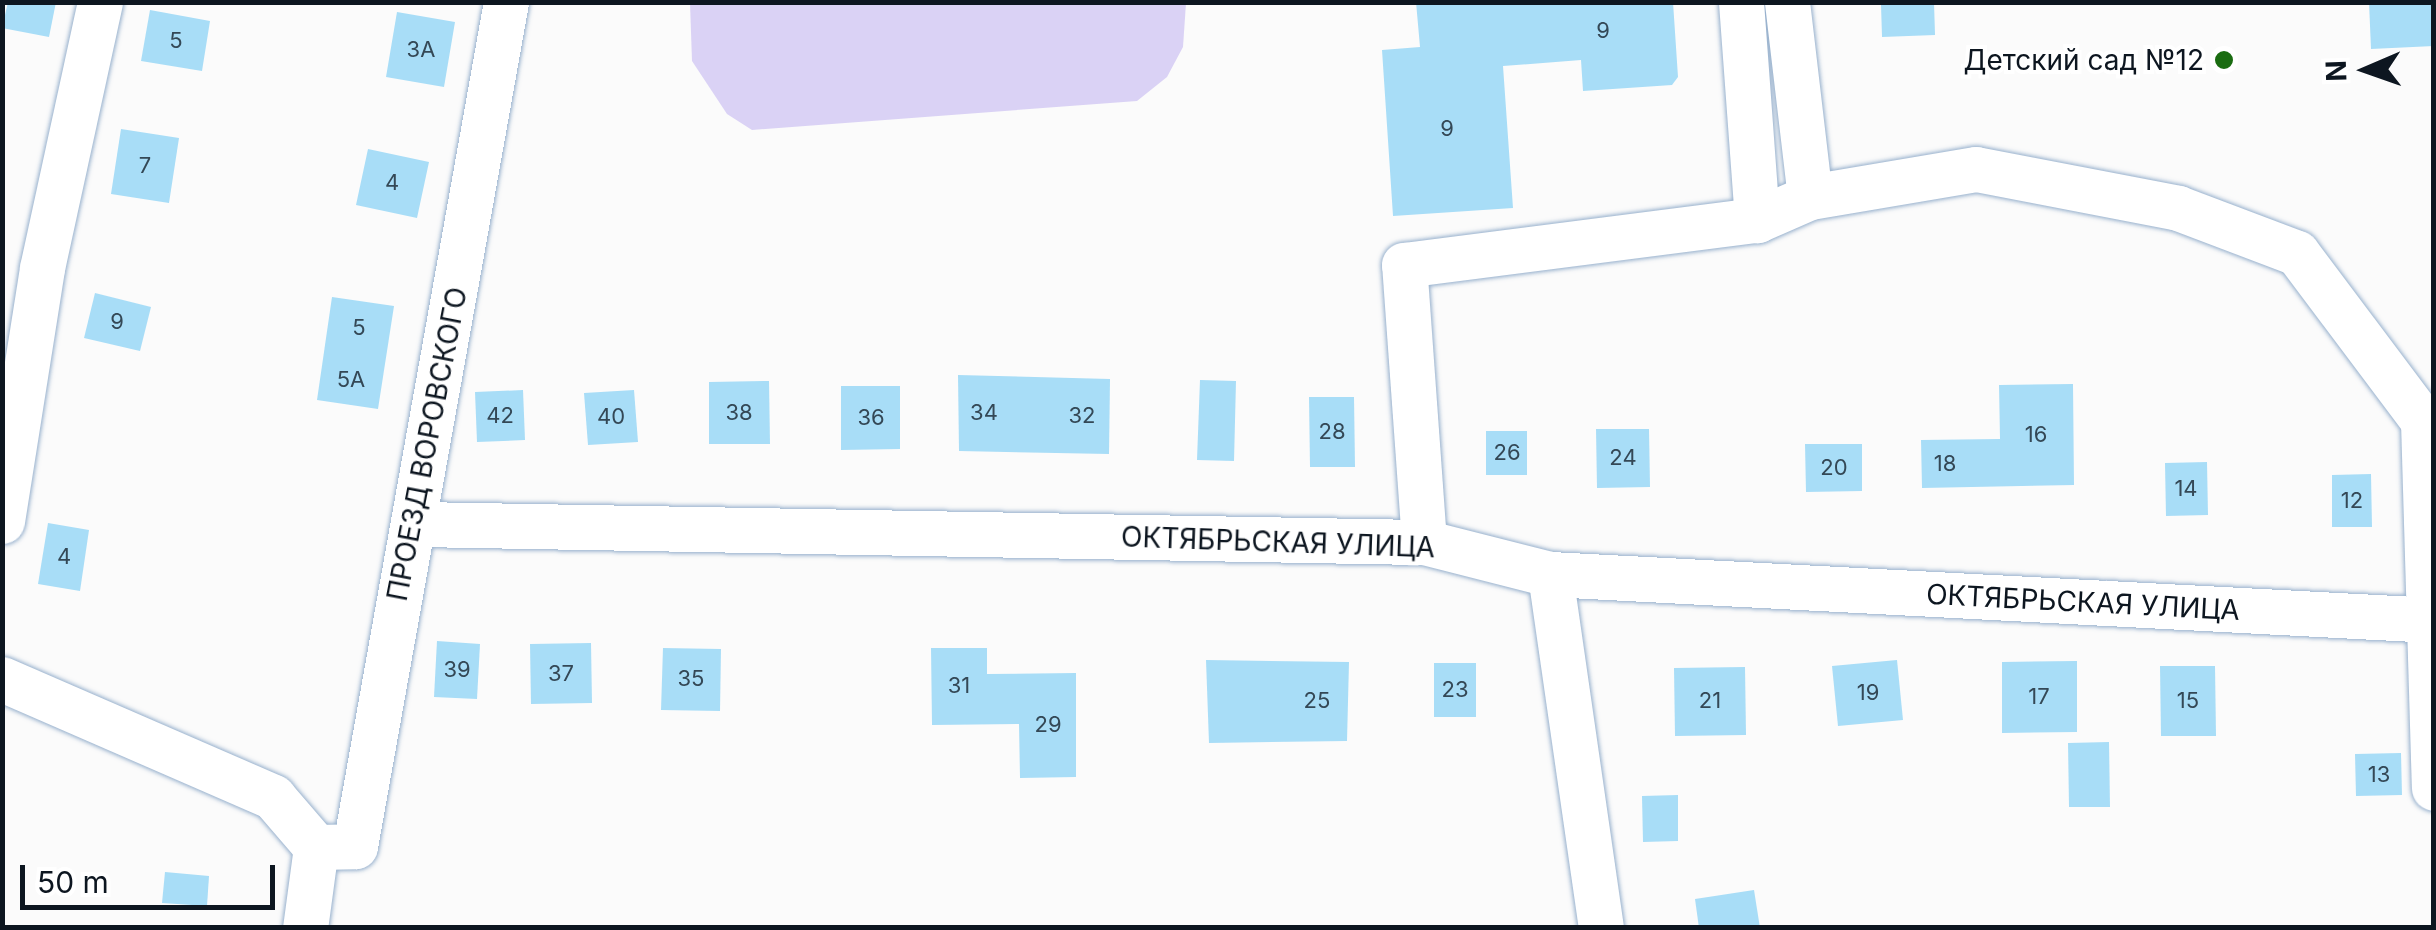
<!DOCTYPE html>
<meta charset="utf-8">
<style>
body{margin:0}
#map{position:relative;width:2436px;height:930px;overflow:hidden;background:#fbfbfb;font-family:Inter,sans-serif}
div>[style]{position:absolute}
.green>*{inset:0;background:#dad2f5}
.building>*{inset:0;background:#a8ddf7}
.roads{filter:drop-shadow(0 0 2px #98b1cd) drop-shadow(0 0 2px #98b1cd)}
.minor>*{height:45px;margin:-22.5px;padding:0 22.5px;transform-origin:22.5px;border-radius:22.5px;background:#fff}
.dots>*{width:28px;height:28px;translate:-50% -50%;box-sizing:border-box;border:5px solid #fff;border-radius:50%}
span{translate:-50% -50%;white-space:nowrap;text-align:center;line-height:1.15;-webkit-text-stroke:8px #fff;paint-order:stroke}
.number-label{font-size:22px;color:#344856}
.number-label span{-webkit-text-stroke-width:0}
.poi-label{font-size:28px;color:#0d1620}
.right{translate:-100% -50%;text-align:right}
.street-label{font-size:28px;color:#0d1620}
.frame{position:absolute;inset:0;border:5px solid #0d1620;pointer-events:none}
.north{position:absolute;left:2316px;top:20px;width:100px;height:100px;-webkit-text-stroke:8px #fff;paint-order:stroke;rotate:268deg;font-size:28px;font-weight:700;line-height:40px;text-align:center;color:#0d1620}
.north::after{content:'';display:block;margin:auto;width:35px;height:45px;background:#0d1620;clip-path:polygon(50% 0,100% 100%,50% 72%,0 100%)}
.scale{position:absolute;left:20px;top:865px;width:255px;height:45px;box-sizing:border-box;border:5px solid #0d1620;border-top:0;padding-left:12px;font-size:30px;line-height:35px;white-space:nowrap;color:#0d1620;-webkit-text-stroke:8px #fff;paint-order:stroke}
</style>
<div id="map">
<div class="green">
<i style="clip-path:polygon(690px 3px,690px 2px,1186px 3px,1183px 47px,1167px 77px,1137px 101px,752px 130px,727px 114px,692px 61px)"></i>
</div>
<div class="building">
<i style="clip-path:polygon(8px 2px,56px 2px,49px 37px,2px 28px)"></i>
<i style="clip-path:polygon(1416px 2px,1673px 2px,1678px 77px,1672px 85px,1583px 91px,1581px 60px,1503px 66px,1513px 208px,1393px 216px,1382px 50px,1420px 47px)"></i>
<i style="clip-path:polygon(1934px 2px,1935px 35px,1882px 37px,1881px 4px)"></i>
<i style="clip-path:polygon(2369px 2px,2434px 2px,2434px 46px,2371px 49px)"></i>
<i style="clip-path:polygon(150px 10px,210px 21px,202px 71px,141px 61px)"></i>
<i style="clip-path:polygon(397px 12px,455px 22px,444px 87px,386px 77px)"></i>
<i style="clip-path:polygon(121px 129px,179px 138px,169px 203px,111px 194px)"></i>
<i style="clip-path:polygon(368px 149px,429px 162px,417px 218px,356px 205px)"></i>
<i style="clip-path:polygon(95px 293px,151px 307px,140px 351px,84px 338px)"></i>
<i style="clip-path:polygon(332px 297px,394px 306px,378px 409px,317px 400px)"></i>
<i style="clip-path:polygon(958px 375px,1110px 379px,1109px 454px,959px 451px)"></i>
<i style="clip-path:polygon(1200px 380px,1236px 381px,1234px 461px,1197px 460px)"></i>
<i style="clip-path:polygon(769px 381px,770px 444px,709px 444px,709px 382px)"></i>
<i style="clip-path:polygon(2073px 384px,2074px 485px,1922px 488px,1921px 440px,2000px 439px,1999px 385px)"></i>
<i style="clip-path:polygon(841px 386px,900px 386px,900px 449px,841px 450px)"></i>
<i style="clip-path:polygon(523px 390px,525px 440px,477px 442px,475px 392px)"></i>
<i style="clip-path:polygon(634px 390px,638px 442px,588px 445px,584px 393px)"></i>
<i style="clip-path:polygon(1309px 397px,1354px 397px,1355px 467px,1310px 467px)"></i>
<i style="clip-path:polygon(1596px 429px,1649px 429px,1650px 487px,1597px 488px)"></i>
<i style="clip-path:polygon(1486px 431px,1527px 431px,1527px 475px,1486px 475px)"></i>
<i style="clip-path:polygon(1805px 444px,1862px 444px,1862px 491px,1806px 492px)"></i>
<i style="clip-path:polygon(2207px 462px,2208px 515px,2166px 516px,2165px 463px)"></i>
<i style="clip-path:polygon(2371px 474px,2372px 527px,2332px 527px,2332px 475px)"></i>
<i style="clip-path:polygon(48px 523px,89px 530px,80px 591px,38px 584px)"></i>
<i style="clip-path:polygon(437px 641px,480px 644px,477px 699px,434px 697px)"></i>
<i style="clip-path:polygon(591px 643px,592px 703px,531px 704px,530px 644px)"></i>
<i style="clip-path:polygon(663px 648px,721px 649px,720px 711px,661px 710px)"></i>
<i style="clip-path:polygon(931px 648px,987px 648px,987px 674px,1076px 673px,1076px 777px,1020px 778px,1019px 724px,932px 725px)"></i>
<i style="clip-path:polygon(1206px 660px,1349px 662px,1347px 741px,1209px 743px)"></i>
<i style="clip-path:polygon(1897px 660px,1903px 720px,1838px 726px,1832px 666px)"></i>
<i style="clip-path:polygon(2077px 661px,2077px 732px,2002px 733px,2002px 662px)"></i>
<i style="clip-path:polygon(1434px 663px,1476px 663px,1476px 717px,1434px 717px)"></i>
<i style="clip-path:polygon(2160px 666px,2215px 666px,2216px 736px,2161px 736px)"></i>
<i style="clip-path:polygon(1745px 667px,1746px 735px,1675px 736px,1674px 668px)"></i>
<i style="clip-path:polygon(2109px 742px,2110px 807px,2069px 807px,2068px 743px)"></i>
<i style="clip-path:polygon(2401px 753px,2402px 795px,2356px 796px,2355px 754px)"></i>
<i style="clip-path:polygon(1678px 795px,1678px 841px,1643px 842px,1642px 796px)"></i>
<i style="clip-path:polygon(165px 872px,209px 876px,207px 906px,162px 903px)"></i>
<i style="clip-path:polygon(1754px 890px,1760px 928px,1699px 928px,1695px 899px)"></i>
</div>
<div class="roads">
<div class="minor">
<i style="left:1741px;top:2px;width:219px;rotate:85.8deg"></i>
<i style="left:1787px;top:2px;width:196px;rotate:83.3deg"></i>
<i style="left:2px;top:521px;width:256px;rotate:-81deg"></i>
<i style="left:42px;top:268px;width:272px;rotate:-77.7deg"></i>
<i style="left:418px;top:524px;width:1006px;rotate:1.03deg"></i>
<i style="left:1424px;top:542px;width:130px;rotate:14.3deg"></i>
<i style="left:1550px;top:574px;width:885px;rotate:2.98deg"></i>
<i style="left:1424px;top:542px;width:278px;rotate:-94.1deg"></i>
<i style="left:1404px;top:265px;width:356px;rotate:-7.3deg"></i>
<i style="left:1757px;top:220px;width:58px;rotate:-23.5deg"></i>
<i style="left:1810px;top:197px;width:168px;rotate:-9.6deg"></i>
<i style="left:1976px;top:169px;width:206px;rotate:10.9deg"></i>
<i style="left:2178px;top:208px;width:127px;rotate:20.7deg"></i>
<i style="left:2297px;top:253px;width:210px;rotate:53.1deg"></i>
<i style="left:2423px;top:421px;width:367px;rotate:88.3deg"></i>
<i style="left:1550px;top:574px;width:358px;rotate:81.8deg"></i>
<i style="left:2px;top:679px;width:296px;rotate:23.5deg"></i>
<i style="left:273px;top:797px;width:66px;rotate:49.3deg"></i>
<i style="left:316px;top:847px;width:82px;rotate:97.7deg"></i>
<i style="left:316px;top:847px;width:39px;rotate:-1deg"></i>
<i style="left:355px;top:846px;width:857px;rotate:-79.86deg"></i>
</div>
</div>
<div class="dots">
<i style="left:2224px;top:60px;background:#1a6c11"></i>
</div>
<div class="number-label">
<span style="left:1603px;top:31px">9</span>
<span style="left:176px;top:41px">5</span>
<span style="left:421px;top:50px">3А</span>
<span style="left:1447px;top:129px">9</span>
<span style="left:145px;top:166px">7</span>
<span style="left:392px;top:183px">4</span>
<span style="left:117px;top:322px">9</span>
<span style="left:359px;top:328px">5</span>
<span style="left:351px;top:380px">5А</span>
<span style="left:739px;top:413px">38</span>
<span style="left:984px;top:413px">34</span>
<span style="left:500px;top:416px">42</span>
<span style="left:1082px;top:416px">32</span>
<span style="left:611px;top:417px">40</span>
<span style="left:871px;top:418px">36</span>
<span style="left:1332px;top:432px">28</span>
<span style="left:2036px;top:435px">16</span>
<span style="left:1507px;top:453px">26</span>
<span style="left:1623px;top:458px">24</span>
<span style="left:1945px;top:464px">18</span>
<span style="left:1834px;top:468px">20</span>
<span style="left:2186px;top:489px">14</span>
<span style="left:2352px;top:501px">12</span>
<span style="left:64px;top:557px">4</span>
<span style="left:457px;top:670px">39</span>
<span style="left:561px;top:674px">37</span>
<span style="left:691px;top:679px">35</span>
<span style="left:959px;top:686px">31</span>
<span style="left:1455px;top:690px">23</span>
<span style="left:1868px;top:693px">19</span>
<span style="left:2039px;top:697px">17</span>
<span style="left:1317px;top:701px">25</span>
<span style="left:1710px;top:701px">21</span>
<span style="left:2188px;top:701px">15</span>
<span style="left:1048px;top:725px">29</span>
<span style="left:2379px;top:775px">13</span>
</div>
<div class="poi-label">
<span class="right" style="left:2204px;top:60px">Детский сад №12</span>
</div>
<div class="street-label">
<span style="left:427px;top:444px;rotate:-79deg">ПРОЕЗД ВОРОВСКОГО</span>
<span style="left:1278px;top:542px;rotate:2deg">ОКТЯБРЬСКАЯ УЛИЦА</span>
<span style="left:2083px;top:602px;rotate:3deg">ОКТЯБРЬСКАЯ УЛИЦА</span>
</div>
<div class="frame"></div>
<div class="north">N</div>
<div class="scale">50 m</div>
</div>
